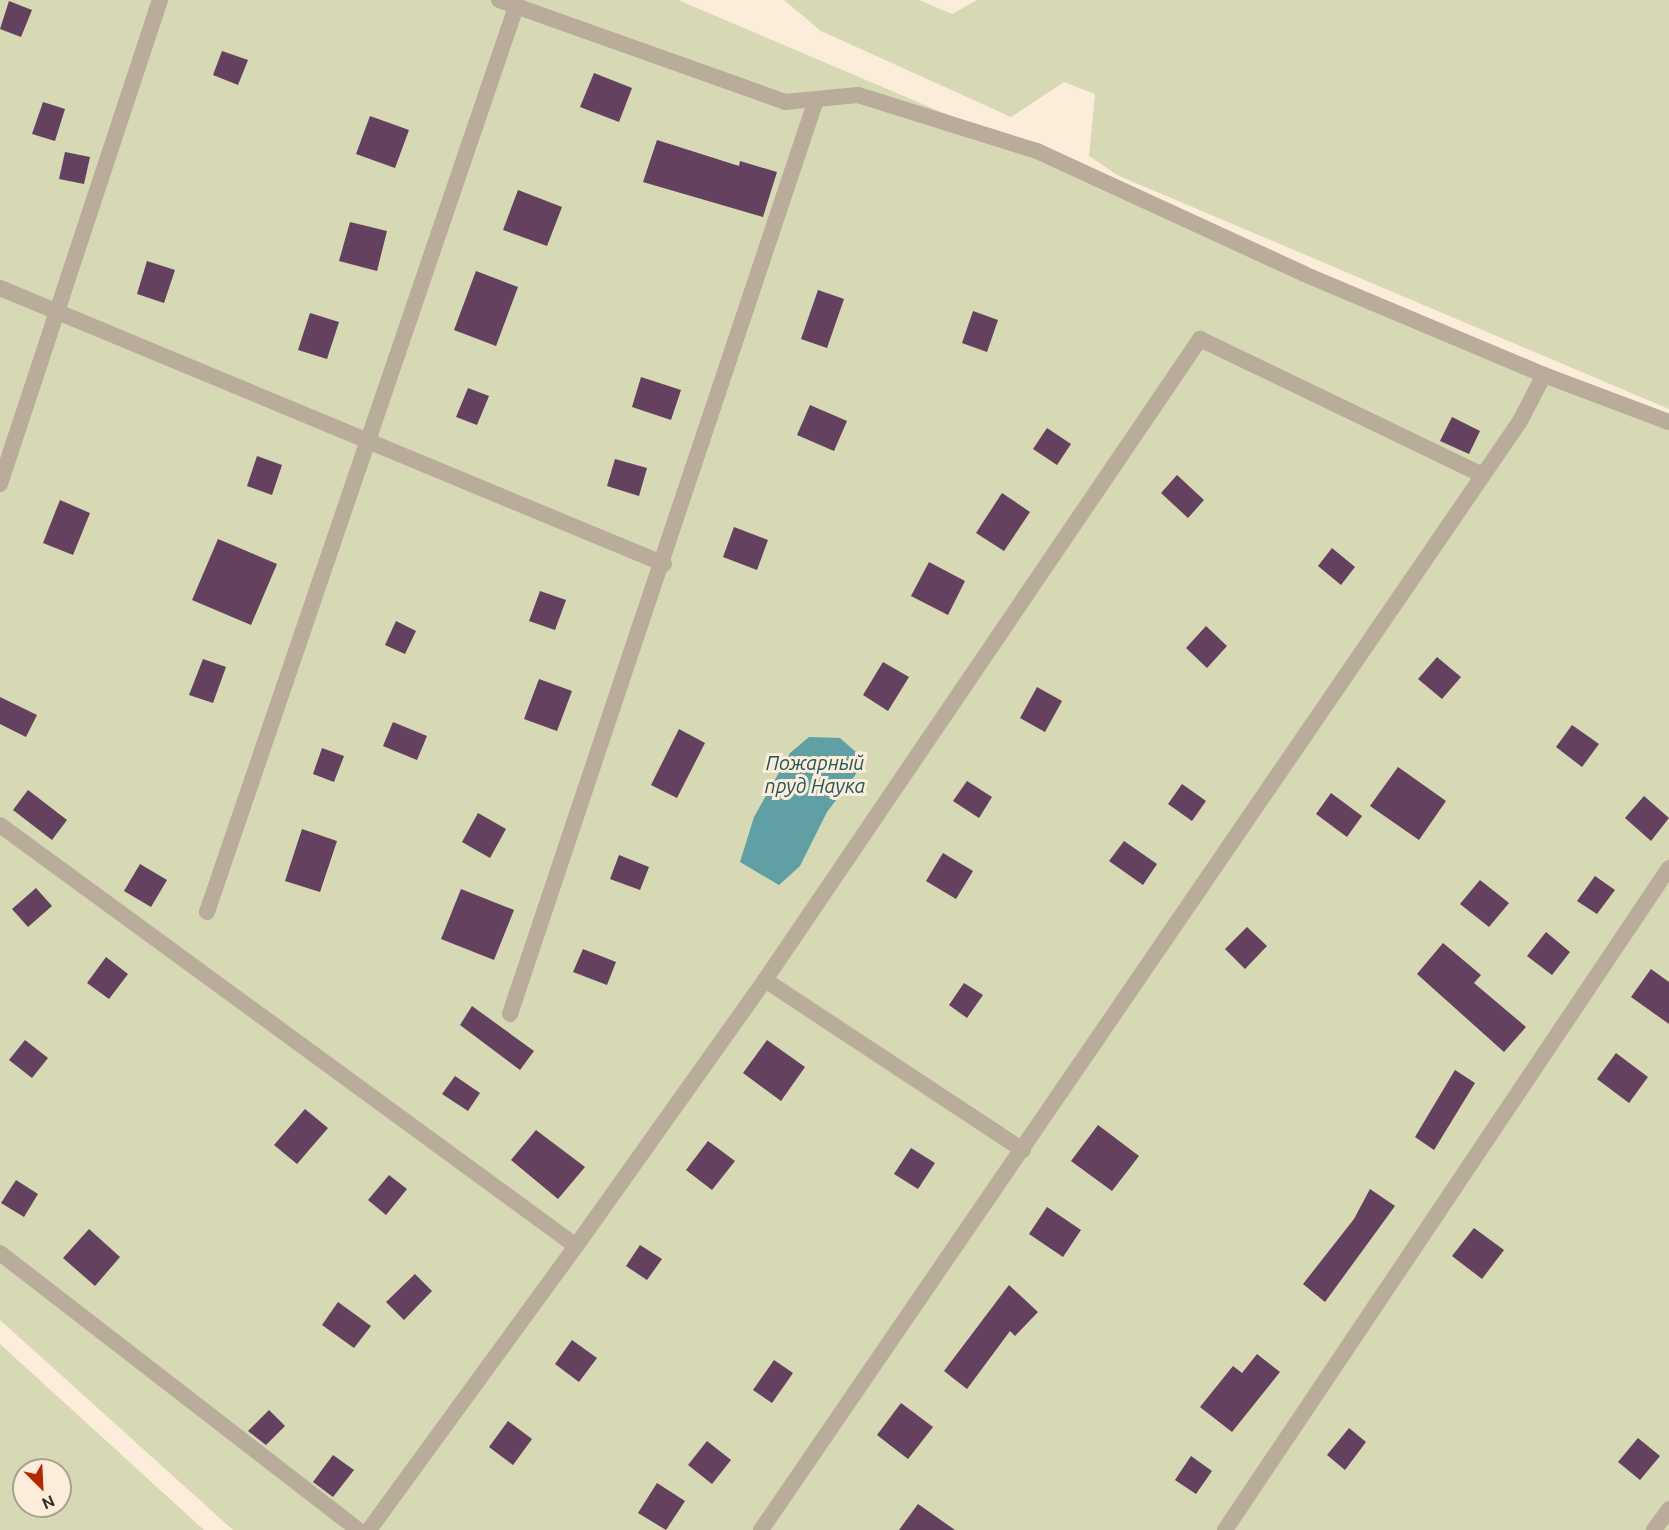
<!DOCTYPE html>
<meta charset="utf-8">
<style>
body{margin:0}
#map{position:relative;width:1669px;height:1530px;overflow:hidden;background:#fbedda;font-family:Ubuntu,sans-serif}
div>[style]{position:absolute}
.green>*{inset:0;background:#d6d9b3}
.water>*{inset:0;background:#609fa3}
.building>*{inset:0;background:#63415f}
.service>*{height:16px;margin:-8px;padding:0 8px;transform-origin:8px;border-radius:8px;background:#b9ac9a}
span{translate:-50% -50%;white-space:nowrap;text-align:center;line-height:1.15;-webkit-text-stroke:6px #fbedda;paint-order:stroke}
.water-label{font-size:20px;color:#20575a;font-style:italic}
.north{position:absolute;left:12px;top:1458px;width:60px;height:60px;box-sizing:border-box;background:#fbedda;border:2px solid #aaa091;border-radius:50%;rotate:156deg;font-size:16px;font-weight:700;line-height:24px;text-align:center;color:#312c24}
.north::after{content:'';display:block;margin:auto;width:21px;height:27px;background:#b32800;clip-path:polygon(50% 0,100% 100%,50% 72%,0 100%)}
</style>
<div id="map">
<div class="green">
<i style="clip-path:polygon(0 0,678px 0,1669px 422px,1669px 1530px,233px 1530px,0 1320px)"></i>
<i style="clip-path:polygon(784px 0,919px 0,952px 14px,977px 0,1669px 0,1669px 409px,1117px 175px,1089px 156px,1095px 94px,1064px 82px,1011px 117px,821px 31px)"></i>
<i style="clip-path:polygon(evenodd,0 1344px,204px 1530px,0 1530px,0 1344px,24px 1470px,60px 1470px,60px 1506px,24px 1506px,24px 1470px)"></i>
</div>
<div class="water">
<i style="clip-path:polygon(809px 737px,840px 738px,857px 753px,859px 770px,827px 812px,800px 866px,779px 885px,740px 862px,754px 817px,790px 753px)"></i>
</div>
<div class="building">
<i style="clip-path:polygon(9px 1px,32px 10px,21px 37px,0 29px)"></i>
<i style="clip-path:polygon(222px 51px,248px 60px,238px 85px,213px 75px)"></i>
<i style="clip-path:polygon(594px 73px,632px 88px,619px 122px,580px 107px)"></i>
<i style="clip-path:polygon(43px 102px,65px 109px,55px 141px,32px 134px)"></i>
<i style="clip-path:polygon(370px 116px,409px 130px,395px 168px,356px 154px)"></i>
<i style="clip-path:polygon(657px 140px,739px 166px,740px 161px,777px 172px,763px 217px,643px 182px)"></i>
<i style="clip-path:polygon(65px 152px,90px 157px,84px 184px,59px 179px)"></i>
<i style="clip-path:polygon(518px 190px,562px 207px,547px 246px,503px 230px)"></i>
<i style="clip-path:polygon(350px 222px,387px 231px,377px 271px,339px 261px)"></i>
<i style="clip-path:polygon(147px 261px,175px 270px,164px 303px,137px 294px)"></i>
<i style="clip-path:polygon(476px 271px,518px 287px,496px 346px,454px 330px)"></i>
<i style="clip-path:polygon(818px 290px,844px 299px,827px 348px,801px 339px)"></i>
<i style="clip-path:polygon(973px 311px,998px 320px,987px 352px,962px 343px)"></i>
<i style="clip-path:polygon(310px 313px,339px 322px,327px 359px,298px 350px)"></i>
<i style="clip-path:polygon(641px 377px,681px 390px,671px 420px,632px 407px)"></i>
<i style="clip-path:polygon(468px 388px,489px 396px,477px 425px,456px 417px)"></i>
<i style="clip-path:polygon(810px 405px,847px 421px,834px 451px,797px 435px)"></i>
<i style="clip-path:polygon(1452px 417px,1480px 431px,1469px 454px,1440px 441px)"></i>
<i style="clip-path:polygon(1047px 428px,1071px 444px,1057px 465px,1033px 449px)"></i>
<i style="clip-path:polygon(257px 456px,282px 465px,272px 495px,247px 486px)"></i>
<i style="clip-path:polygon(615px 459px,647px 468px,639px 496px,607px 486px)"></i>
<i style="clip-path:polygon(1177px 475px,1204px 500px,1188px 518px,1161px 493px)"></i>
<i style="clip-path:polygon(1002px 493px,1030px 512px,1004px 551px,976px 533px)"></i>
<i style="clip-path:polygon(60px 500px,90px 513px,73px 555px,43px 543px)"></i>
<i style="clip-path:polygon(734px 527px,768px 540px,757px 570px,723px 557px)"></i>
<i style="clip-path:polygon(218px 539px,277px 564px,251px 625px,192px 600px)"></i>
<i style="clip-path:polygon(1332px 548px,1355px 567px,1341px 585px,1318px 566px)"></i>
<i style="clip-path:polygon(929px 562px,965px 581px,948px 615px,911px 596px)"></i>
<i style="clip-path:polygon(540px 591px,566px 600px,555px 630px,529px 621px)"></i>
<i style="clip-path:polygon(396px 621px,416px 631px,405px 654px,385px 645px)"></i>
<i style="clip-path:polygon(1206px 626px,1227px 646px,1207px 668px,1186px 648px)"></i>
<i style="clip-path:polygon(1437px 657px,1461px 677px,1442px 699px,1418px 679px)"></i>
<i style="clip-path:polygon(203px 659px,226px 667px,213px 703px,189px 695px)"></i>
<i style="clip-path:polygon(883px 662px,909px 677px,888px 711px,863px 695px)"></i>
<i style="clip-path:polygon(539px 679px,572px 691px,557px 731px,524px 719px)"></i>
<i style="clip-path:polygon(1037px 687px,1062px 701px,1045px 732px,1020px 718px)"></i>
<i style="clip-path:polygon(0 697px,37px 715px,26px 737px,0 724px)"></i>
<i style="clip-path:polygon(393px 722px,427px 736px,417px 760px,383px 746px)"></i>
<i style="clip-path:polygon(1572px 725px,1599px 744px,1582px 767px,1556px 747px)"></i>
<i style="clip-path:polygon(679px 729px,705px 743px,677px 798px,651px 785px)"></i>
<i style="clip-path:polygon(322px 748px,344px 756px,334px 782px,313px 774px)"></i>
<i style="clip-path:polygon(1398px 767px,1446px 801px,1419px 840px,1370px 806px)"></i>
<i style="clip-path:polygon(967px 781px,992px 797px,979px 818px,953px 801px)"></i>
<i style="clip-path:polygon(1182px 784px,1206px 801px,1192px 821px,1168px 804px)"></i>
<i style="clip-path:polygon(28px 790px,67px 820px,52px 840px,13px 810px)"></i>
<i style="clip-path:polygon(1331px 793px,1362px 816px,1347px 837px,1316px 814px)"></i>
<i style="clip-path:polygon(1644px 796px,1669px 818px,1651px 841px,1625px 818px)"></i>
<i style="clip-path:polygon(478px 813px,506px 829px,490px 858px,462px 842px)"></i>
<i style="clip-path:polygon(302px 829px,337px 841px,320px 892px,285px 881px)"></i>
<i style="clip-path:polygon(1124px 841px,1157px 864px,1143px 885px,1109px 861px)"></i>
<i style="clip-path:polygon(943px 853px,973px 871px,956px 899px,926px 881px)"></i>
<i style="clip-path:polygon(619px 855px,649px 867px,640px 890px,610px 879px)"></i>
<i style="clip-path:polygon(140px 864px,167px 880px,151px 907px,124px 891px)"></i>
<i style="clip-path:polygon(1595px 876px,1615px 890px,1597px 914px,1577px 901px)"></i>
<i style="clip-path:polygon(1480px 880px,1509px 903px,1489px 927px,1460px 904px)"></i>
<i style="clip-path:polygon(36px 888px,52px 906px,28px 927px,12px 909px)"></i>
<i style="clip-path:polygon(461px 889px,514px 910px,494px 960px,441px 939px)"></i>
<i style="clip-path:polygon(1247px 927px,1267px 946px,1245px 969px,1225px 949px)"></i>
<i style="clip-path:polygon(1546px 932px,1570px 952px,1552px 975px,1527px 956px)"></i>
<i style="clip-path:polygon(1443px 943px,1481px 975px,1474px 983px,1526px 1027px,1504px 1052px,1417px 974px)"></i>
<i style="clip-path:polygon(583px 949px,616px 962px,607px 985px,573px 972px)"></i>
<i style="clip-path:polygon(106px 957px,128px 974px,109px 999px,87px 983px)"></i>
<i style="clip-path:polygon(1651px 969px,1669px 982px,1669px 1024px,1631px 997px)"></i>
<i style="clip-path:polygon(964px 983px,983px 995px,967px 1018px,949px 1005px)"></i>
<i style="clip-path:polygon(472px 1006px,534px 1051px,520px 1070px,460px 1025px)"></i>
<i style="clip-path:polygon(25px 1040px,48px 1058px,32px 1078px,9px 1060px)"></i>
<i style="clip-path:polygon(767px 1040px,805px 1067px,781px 1101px,743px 1073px)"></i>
<i style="clip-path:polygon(1616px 1053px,1648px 1077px,1629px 1103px,1597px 1079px)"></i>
<i style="clip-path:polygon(1455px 1070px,1475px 1083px,1434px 1150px,1415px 1137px)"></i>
<i style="clip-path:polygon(455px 1076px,480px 1093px,468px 1111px,442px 1094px)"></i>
<i style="clip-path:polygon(305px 1109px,328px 1128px,297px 1164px,274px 1145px)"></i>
<i style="clip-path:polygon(1098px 1125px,1139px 1156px,1112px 1191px,1071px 1161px)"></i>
<i style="clip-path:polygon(536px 1130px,585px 1167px,558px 1199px,511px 1160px)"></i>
<i style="clip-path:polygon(708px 1141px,735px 1161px,712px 1190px,686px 1170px)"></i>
<i style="clip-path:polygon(911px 1148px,935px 1163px,918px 1189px,894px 1174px)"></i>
<i style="clip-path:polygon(389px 1175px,407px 1189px,386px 1215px,368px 1200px)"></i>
<i style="clip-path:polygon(16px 1180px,38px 1194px,24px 1217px,1px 1203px)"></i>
<i style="clip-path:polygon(1370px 1189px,1395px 1206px,1325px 1302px,1303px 1284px,1354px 1219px)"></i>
<i style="clip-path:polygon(1047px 1207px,1081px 1230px,1063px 1257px,1029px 1234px)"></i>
<i style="clip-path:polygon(1474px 1228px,1504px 1250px,1482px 1279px,1452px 1256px)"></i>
<i style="clip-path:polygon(89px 1229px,120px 1257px,95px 1286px,63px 1258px)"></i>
<i style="clip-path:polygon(640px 1245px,662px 1259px,647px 1280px,626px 1266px)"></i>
<i style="clip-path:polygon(415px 1274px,432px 1291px,404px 1320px,386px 1302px)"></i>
<i style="clip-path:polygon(1009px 1285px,1038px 1312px,1015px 1336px,1010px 1331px,967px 1389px,944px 1371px)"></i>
<i style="clip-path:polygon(338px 1302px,371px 1326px,354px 1348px,322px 1325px)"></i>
<i style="clip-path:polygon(572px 1340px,597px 1358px,579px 1382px,555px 1364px)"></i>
<i style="clip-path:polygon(1257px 1354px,1280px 1372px,1232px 1432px,1200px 1407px,1233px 1366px,1242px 1373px)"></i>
<i style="clip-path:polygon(774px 1360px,793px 1373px,772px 1403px,753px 1390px)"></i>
<i style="clip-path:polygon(901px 1403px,933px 1427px,908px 1459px,877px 1435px)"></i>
<i style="clip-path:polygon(269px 1410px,285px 1426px,266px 1445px,248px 1431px)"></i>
<i style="clip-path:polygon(508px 1421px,532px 1439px,513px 1465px,489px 1447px)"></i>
<i style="clip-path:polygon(1349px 1428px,1366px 1442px,1345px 1470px,1327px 1455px)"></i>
<i style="clip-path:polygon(1638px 1438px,1660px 1456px,1640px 1480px,1618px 1462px)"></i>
<i style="clip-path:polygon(707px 1441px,731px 1460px,712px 1484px,688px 1465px)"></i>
<i style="clip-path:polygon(333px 1455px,354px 1470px,333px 1497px,313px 1482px)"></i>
<i style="clip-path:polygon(1191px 1456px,1212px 1471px,1196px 1494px,1175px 1480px)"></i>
<i style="clip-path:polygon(657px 1483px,685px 1501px,666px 1530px,638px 1513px)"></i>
<i style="clip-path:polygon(918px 1504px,955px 1530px,899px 1530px)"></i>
</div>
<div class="service">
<i style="left:499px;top:0;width:304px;rotate:19.6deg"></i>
<i style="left:785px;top:102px;width:73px;rotate:-5.5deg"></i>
<i style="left:858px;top:95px;width:188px;rotate:17.4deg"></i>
<i style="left:1037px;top:151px;width:294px;rotate:24.7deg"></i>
<i style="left:1304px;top:274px;width:260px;rotate:22.8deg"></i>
<i style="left:0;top:288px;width:719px;rotate:22.57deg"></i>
<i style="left:0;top:484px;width:510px;rotate:-71.71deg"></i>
<i style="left:0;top:825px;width:713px;rotate:36.16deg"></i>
<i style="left:576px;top:1246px;width:351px;rotate:126.1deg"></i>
<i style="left:207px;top:912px;width:956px;rotate:-71.15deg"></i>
<i style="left:765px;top:980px;width:309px;rotate:33.4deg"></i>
<i style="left:510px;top:1014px;width:964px;rotate:-71.49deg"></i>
<i style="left:576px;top:1246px;width:326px;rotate:-54.6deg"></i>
<i style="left:765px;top:980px;width:775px;rotate:-55.84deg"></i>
<i style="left:1200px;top:339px;width:314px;rotate:25.7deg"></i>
<i style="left:0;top:1253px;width:453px;rotate:37.7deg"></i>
<i style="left:761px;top:1530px;width:1344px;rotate:-55.61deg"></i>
<i style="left:1520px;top:421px;width:52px;rotate:-62.4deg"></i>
<i style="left:1544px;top:375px;width:134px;rotate:20.6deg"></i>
<i style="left:1225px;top:1530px;width:797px;rotate:-56.15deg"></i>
<i style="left:1654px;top:1530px;width:26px;rotate:-54deg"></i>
</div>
<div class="water-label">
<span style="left:815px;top:774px">Пожарный<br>пруд Наука</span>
</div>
<div class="north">N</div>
</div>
